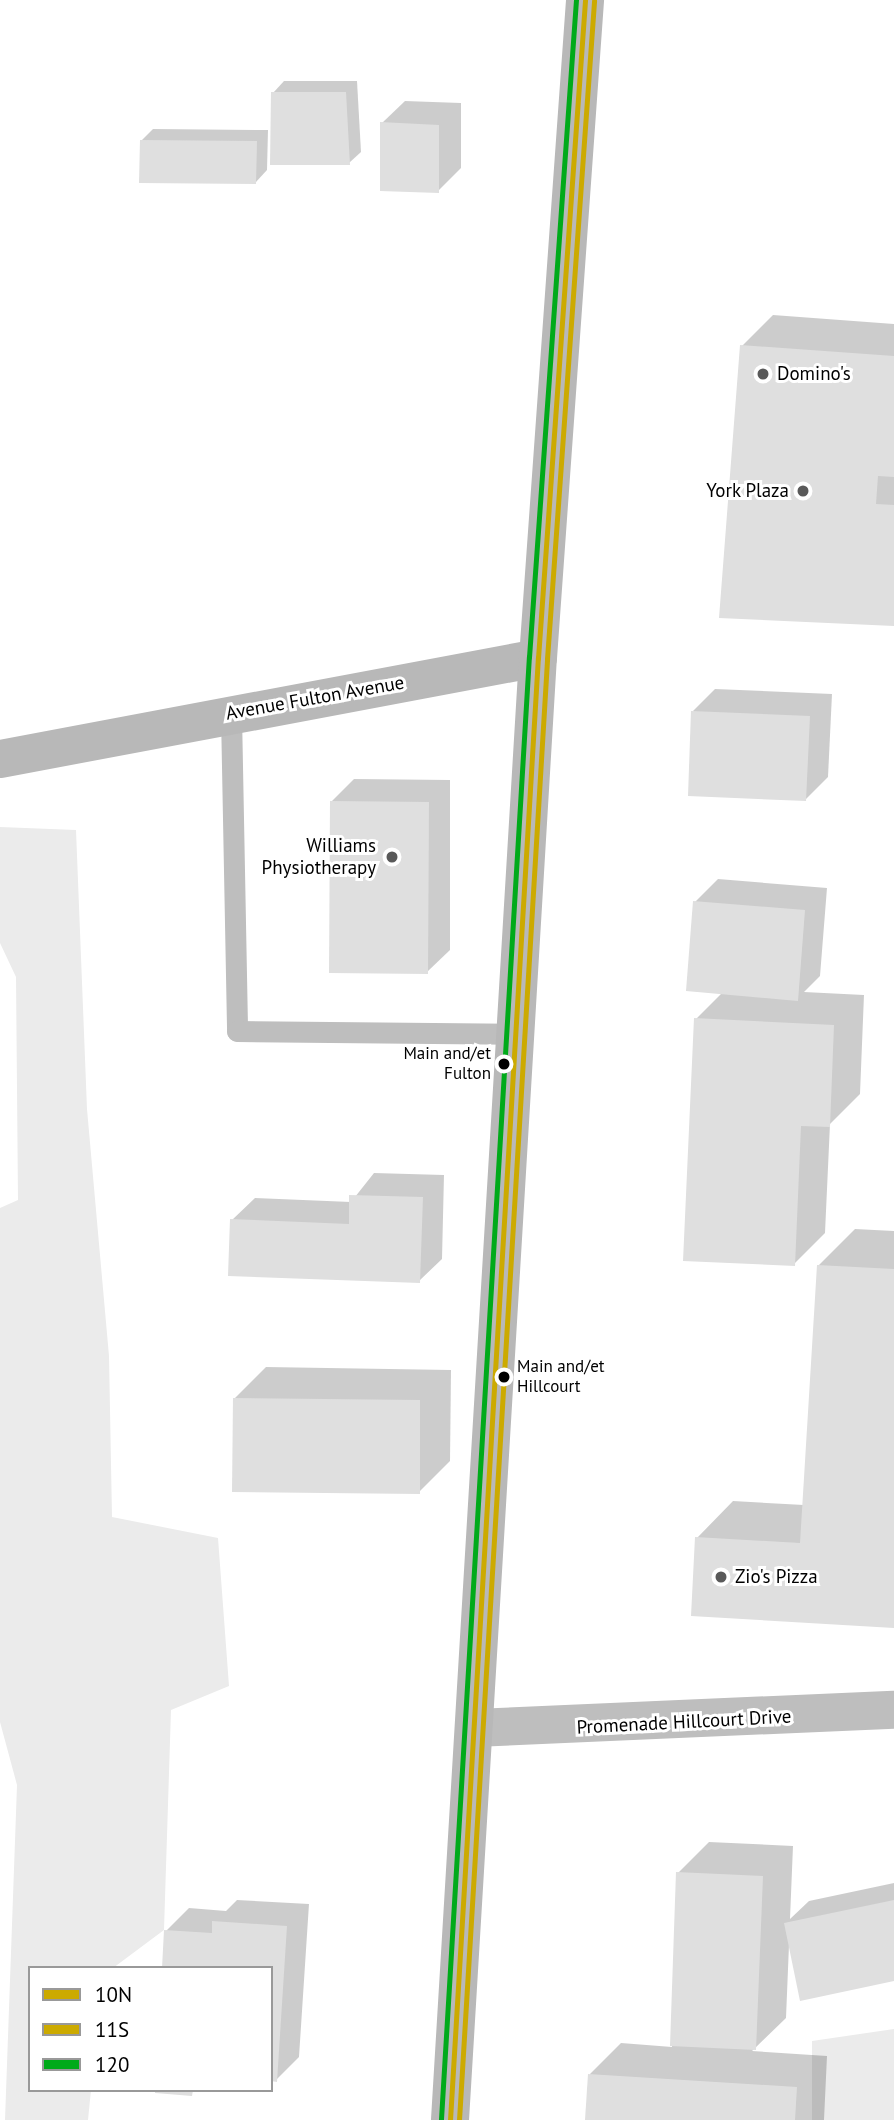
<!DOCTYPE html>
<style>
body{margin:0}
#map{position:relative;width:894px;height:2120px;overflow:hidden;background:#fff;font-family:"PT Sans",sans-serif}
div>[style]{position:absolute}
.green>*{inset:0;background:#ebebeb}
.shadow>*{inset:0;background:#0003}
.building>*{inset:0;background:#dfdfdf}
.lane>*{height:21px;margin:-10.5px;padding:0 10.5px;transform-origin:10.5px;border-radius:10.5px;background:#bebebe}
.street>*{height:38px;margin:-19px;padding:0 19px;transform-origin:19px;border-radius:19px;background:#bebebe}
.secondary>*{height:38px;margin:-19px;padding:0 19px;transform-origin:19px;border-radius:19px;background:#b8b8b8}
.bus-1>*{height:5px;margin:-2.5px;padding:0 2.5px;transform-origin:2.5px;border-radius:2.5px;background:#ca0}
.bus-2>*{height:5px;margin:-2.5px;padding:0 2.5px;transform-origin:2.5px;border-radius:2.5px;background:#ca0}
.bus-3>*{height:5px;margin:-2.5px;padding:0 2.5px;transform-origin:2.5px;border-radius:2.5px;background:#00aa1a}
.dots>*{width:19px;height:19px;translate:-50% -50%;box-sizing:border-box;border:4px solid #fff;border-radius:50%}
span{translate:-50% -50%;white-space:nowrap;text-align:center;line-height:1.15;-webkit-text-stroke:6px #fff;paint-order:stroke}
.bus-label{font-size:17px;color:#000}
.right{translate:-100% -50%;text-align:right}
.left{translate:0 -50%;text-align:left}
.poi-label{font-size:19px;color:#000}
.street-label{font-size:19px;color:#000}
.legend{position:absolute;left:28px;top:1966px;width:245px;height:126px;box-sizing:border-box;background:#fff;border:2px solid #999;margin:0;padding:9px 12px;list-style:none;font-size:21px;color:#000}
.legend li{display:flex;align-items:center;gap:14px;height:35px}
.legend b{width:35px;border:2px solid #999}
</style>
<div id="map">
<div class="green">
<i style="clip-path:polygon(0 827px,76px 830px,87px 1109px,109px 1356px,112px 1517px,218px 1538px,229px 1686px,171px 1710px,164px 1930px,113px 1968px,30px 1968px,30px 2090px,91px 2090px,88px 2120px,5px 2120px,17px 1785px,0 1722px,0 1208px,18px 1200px,16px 977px,0 943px)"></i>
<i style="clip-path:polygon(894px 2029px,894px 2120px,812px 2120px,812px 2041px)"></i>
</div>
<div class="shadow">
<i style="clip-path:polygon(284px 81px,357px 81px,361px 152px,349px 163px,273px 93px)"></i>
<i style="clip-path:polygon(405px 101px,461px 103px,461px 168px,438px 191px,382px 123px)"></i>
<i style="clip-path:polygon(153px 129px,268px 130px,267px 170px,256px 182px,141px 141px)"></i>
<i style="clip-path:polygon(773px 315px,894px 324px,894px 624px,742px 346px)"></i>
<i style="clip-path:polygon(715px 689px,832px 694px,828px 777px,806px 799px,693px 711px)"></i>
<i style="clip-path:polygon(354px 779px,450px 780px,450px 950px,427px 972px,331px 802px)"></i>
<i style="clip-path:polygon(718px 879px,827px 888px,820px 976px,804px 992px,864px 995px,860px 1094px,830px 1124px,825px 1233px,794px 1264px,696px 1019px,722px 993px,695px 902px)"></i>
<i style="clip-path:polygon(374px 1173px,444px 1175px,442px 1259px,419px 1281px,232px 1220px,255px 1198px,351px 1202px)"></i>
<i style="clip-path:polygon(855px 1229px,894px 1231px,894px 1626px,697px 1538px,733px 1501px,804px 1505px,818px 1266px)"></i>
<i style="clip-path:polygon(266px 1367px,451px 1370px,450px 1461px,419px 1492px,235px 1398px)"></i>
<i style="clip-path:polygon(709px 1842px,793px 1846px,790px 1919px,809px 1901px,894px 1883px,894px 1980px,789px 1945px,786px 2018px,752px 2051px,827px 2056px,824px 2120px,587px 2120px,590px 2074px,621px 2043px,672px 2047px,678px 1873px)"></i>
<i style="clip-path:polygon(237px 1900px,309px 1904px,299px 2057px,276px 2080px,271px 1968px,166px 1931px,189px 1908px,226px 1911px)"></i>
</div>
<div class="building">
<i style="clip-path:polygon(271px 92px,346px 92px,350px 165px,270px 165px)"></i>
<i style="clip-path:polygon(380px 122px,439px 125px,439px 193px,380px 191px)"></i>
<i style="clip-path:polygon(140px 140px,257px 141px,256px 184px,139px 183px)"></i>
<i style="clip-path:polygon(740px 345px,894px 356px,894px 477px,878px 476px,876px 504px,894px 505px,894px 626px,719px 618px)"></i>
<i style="clip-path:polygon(691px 711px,810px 716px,806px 801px,688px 796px)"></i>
<i style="clip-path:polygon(330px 801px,429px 802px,428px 974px,329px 973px)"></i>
<i style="clip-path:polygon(693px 901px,805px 910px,798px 1001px,686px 991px)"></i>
<i style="clip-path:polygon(694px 1018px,834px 1025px,830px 1127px,801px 1126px,795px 1266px,683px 1261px)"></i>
<i style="clip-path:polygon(349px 1195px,423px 1197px,420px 1283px,228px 1276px,230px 1219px,349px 1224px)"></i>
<i style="clip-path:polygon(817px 1265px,894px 1269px,894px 1628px,691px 1616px,695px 1537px,800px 1543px)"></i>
<i style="clip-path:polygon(233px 1398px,420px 1400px,420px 1494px,232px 1492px)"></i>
<i style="clip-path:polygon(676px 1872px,763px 1876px,756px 2050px,670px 2046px)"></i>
<i style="clip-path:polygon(894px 1900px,894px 1981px,800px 2001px,784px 1923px)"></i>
<i style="clip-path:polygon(212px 1921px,287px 1926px,277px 2082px,271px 2081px,271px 1968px,162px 1968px,164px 1930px,212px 1933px)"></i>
<i style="clip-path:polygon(588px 2074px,797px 2087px,795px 2120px,585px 2120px)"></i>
<i style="clip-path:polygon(155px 2090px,193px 2090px,192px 2096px,155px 2093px)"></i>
</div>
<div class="lane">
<i style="left:231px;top:714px;width:317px;rotate:88.9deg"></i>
<i style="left:237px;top:1031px;width:278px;rotate:0.6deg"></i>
</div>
<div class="street">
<i style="left:474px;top:1728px;width:420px;rotate:-2.5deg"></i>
</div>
<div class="secondary">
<i style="left:0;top:759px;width:547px;rotate:-10.63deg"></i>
<i style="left:450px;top:2120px;width:1465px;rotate:-86.56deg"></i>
<i style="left:538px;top:658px;width:660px;rotate:-85.91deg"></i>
</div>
<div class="bus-1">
<i style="left:450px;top:2120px;width:1465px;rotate:-86.56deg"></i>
<i style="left:538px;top:658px;width:660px;rotate:-85.91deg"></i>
</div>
<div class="bus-2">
<i style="left:459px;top:2120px;width:1464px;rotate:-86.55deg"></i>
<i style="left:547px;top:659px;width:660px;rotate:-85.91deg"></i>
</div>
<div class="bus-3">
<i style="left:441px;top:2119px;width:1465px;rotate:-86.56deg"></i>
<i style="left:529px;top:657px;width:659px;rotate:-85.91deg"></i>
</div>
<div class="dots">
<i style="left:763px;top:374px;background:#595959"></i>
<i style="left:803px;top:491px;background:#595959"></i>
<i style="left:392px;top:857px;background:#595959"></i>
<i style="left:504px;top:1064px;background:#000"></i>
<i style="left:504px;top:1377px;background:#000"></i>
<i style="left:721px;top:1577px;background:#595959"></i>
</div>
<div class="bus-label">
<span class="right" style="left:491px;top:1064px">Main and/et<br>Fulton</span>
<span class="left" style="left:517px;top:1377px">Main and/et<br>Hillcourt</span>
</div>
<div class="poi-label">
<span class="left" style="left:777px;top:374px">Domino's</span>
<span class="right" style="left:789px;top:491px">York Plaza</span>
<span class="right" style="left:376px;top:857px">Williams<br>Physiotherapy</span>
<span class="left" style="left:735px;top:1577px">Zio's Pizza</span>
</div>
<div class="street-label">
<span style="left:315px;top:698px;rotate:-10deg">Avenue Fulton Avenue</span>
<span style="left:684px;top:1722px;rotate:-3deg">Promenade Hillcourt Drive</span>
</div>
<ul class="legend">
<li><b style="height:9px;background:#ca0"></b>10N</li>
<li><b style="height:9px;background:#ca0"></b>11S</li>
<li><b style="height:9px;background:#00aa1a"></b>120</li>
</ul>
</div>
